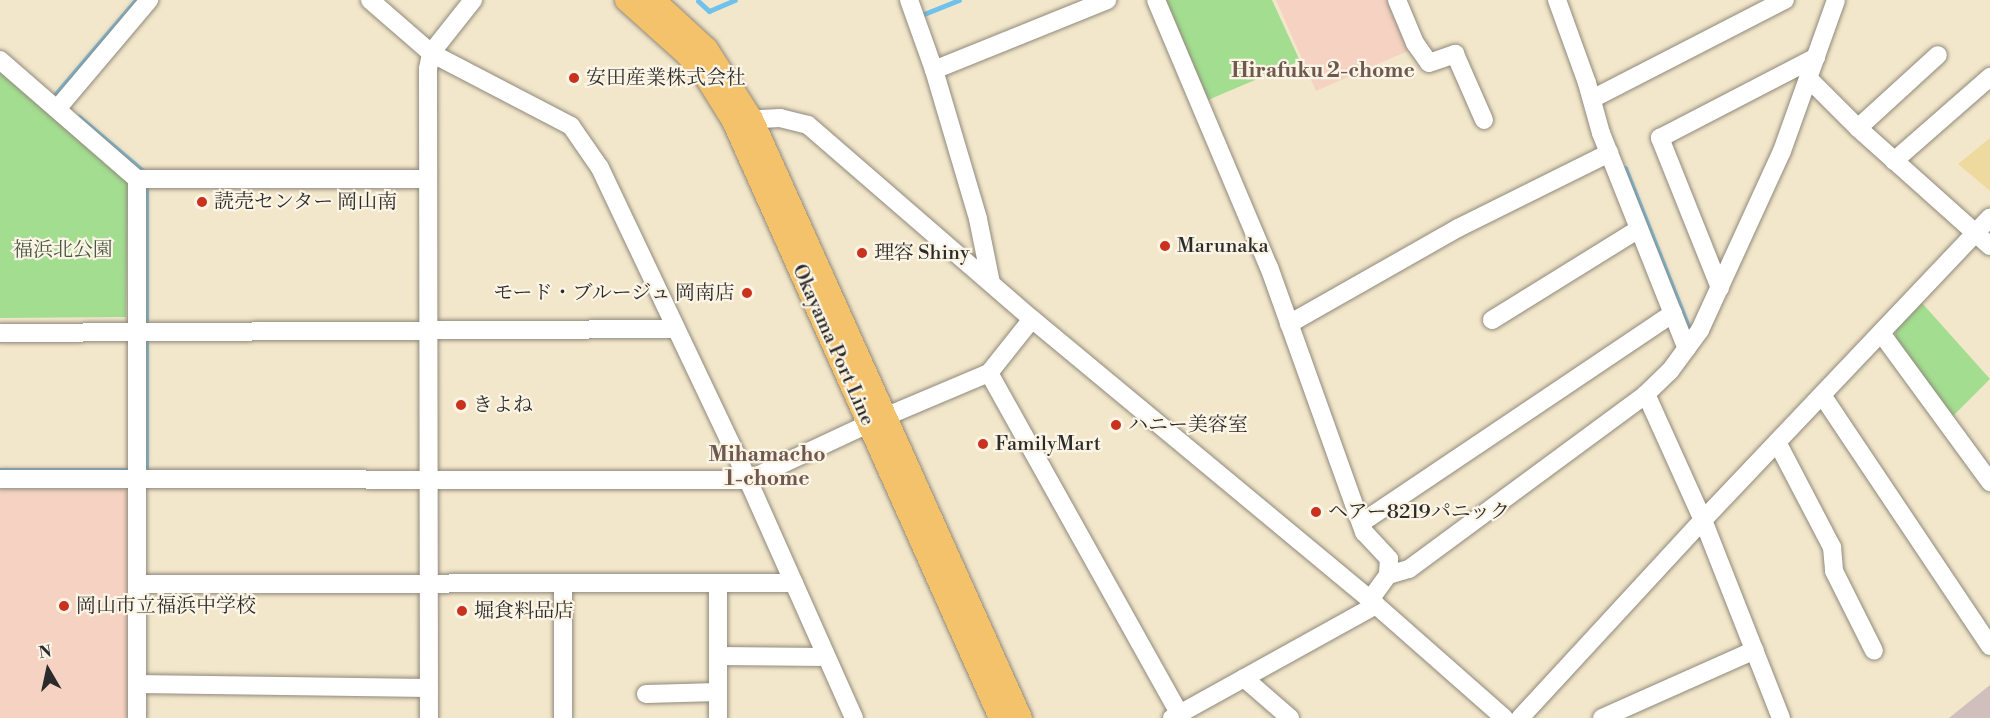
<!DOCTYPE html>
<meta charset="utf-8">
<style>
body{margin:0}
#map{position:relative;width:1990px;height:718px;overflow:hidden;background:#f3e7cb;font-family:"Libre Bodoni","Noto Serif JP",serif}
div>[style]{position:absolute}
.built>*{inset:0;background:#f5d2c2}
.industrial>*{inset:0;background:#d1bfbd}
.green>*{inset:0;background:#a3dd90}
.sand>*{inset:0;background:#eeda9e}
.stream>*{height:5px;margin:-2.5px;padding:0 2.5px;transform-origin:2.5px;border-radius:2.5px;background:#70c2ec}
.roads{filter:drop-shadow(0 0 2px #8f897b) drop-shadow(0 0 2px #8f897b)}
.minor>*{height:18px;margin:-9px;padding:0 9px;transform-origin:9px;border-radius:9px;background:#fff}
.major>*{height:22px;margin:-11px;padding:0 11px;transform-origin:11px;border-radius:11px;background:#f3c26a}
.dots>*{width:16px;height:16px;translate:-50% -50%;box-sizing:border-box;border:3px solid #fcf5e5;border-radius:50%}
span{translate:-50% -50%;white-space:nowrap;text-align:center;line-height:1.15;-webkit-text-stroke:4.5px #fcf5e5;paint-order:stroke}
.poi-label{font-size:20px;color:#2b2b2b}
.left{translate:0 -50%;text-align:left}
.right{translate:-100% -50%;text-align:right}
.park-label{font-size:20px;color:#495844}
.street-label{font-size:20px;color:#2b2b2b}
.neighbourhood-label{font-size:21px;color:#6e5850;font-weight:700}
.north{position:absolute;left:18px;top:640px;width:60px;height:60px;-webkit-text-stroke:4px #fcf5e5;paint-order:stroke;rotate:351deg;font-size:16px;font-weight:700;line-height:24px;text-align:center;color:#2b2b2b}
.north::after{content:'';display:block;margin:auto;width:21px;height:27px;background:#2b2b2b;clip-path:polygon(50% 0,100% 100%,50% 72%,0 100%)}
</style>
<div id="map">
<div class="built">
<i style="clip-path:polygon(1276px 0,1387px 0,1408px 51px,1316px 91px)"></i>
<i style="clip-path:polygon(0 489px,124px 489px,129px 494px,128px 718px,0 718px)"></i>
</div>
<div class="industrial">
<i style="clip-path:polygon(1990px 685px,1990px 718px,1949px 718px)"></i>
</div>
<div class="green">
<i style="clip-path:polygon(1166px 0,1272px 0,1300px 61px,1208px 100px)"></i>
<i style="clip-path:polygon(0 71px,128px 183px,126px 317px,0 318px)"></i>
<i style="clip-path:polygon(1922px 303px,1990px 379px,1952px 417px,1895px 342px,1896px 329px)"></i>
</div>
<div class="sand">
<i style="clip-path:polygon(1990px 138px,1990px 191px,1958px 164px)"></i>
</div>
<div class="stream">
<i style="left:698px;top:1px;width:15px;rotate:42deg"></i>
<i style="left:709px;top:11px;width:28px;rotate:-23deg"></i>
<i style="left:919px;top:16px;width:43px;rotate:-21.8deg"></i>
<i style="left:54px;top:96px;width:126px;rotate:-49.5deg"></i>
<i style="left:79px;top:117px;width:87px;rotate:40.3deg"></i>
<i style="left:1625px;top:168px;width:175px;rotate:68.3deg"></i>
<i style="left:0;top:470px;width:146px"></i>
<i style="left:146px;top:470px;width:288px;rotate:-90deg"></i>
</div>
<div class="roads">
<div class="minor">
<i style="left:370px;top:0;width:81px;rotate:41deg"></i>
<i style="left:431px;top:53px;width:158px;rotate:27.5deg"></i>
<i style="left:571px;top:126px;width:51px;rotate:55.4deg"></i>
<i style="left:600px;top:168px;width:345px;rotate:64.6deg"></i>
<i style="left:748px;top:480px;width:261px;rotate:66deg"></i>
<i style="left:909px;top:0;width:74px;rotate:70.3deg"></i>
<i style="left:934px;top:70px;width:155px;rotate:73.5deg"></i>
<i style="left:978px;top:219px;width:65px;rotate:78.5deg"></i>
<i style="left:1156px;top:0;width:290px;rotate:67.1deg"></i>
<i style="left:1269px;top:267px;width:282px;rotate:70.3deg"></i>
<i style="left:1364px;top:532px;width:37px;rotate:47deg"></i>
<i style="left:1389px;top:559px;width:16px;rotate:94deg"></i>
<i style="left:1388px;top:575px;width:31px;rotate:126deg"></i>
<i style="left:1397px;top:0;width:47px;rotate:67.3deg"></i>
<i style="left:1415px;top:43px;width:24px;rotate:55deg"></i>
<i style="left:1429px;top:63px;width:28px;rotate:-19deg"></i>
<i style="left:1455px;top:54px;width:72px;rotate:66.3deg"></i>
<i style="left:1557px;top:0;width:88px;rotate:70.1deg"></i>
<i style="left:1587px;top:83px;width:52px;rotate:74.4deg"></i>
<i style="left:1601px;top:133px;width:232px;rotate:68.3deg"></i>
<i style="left:0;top:60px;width:181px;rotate:41deg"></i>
<i style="left:137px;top:179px;width:291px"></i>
<i style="left:934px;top:70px;width:187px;rotate:-22deg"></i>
<i style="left:1809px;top:79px;width:69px;rotate:45deg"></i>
<i style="left:1858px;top:128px;width:177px;rotate:41.8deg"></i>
<i style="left:1592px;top:99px;width:217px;rotate:-27.2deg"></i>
<i style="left:57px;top:109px;width:143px;rotate:-49.8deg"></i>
<i style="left:742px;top:120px;width:38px;rotate:-3deg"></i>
<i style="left:780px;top:118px;width:29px;rotate:14deg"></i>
<i style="left:808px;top:125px;width:296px;rotate:40.9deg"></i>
<i style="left:1032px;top:319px;width:447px;rotate:39.7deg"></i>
<i style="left:1376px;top:605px;width:171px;rotate:41.4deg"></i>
<i style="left:1858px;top:128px;width:108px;rotate:-42.4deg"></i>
<i style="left:1894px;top:161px;width:128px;rotate:-41.2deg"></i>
<i style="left:1720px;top:288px;width:162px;rotate:-111.8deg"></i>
<i style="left:1660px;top:138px;width:176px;rotate:-27.4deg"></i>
<i style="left:1492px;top:320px;width:173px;rotate:-31.8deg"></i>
<i style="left:1289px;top:324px;width:194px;rotate:-29.6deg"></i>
<i style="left:1458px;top:228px;width:169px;rotate:-26.4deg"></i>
<i style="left:0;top:333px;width:675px;rotate:-0.34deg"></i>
<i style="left:1881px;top:333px;width:185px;rotate:53.8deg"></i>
<i style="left:989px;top:373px;width:395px;rotate:60.8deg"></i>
<i style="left:1646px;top:394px;width:138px;rotate:65.7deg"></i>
<i style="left:1703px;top:520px;width:213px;rotate:68.5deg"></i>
<i style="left:1822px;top:395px;width:302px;rotate:56.2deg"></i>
<i style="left:1777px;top:442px;width:119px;rotate:62.4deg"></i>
<i style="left:1832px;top:547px;width:24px;rotate:85deg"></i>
<i style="left:1834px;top:571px;width:89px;rotate:63.4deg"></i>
<i style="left:0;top:479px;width:748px;rotate:0.08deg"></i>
<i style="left:748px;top:480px;width:132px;rotate:-25deg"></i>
<i style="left:868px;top:424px;width:131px;rotate:-22.9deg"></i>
<i style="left:989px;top:373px;width:69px;rotate:-51.5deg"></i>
<i style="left:1361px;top:523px;width:376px;rotate:-33.9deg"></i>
<i style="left:1388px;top:575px;width:22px;rotate:-16deg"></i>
<i style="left:1409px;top:569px;width:295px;rotate:-36.4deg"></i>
<i style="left:1646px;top:394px;width:33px;rotate:-44deg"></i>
<i style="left:1670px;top:371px;width:51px;rotate:-53.8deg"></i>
<i style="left:1700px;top:330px;width:197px;rotate:-65.4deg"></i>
<i style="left:1782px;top:151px;width:160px;rotate:-70.3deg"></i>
<i style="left:137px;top:584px;width:657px;rotate:-0.09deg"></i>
<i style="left:718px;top:656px;width:108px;rotate:0.5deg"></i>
<i style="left:1244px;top:678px;width:61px;rotate:41deg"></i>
<i style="left:137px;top:684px;width:292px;rotate:0.8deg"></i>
<i style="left:646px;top:694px;width:72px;rotate:-1.6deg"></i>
<i style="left:137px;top:718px;width:539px;rotate:-90deg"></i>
<i style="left:429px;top:718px;width:649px;rotate:-90.09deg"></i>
<i style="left:428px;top:69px;width:16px;rotate:-79deg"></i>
<i style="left:431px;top:53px;width:68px;rotate:-51.6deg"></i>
<i style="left:563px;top:718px;width:132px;rotate:-90deg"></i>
<i style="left:718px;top:718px;width:134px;rotate:-90deg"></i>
<i style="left:1172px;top:718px;width:233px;rotate:-29deg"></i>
<i style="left:1520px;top:718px;width:270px;rotate:-47.3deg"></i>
<i style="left:1703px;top:520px;width:417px;rotate:-46.5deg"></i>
<i style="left:1602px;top:718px;width:167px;rotate:-24deg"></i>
</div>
<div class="major">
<i style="left:626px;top:0;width:82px;rotate:42deg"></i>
<i style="left:687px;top:55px;width:28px;rotate:49deg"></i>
<i style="left:705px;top:76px;width:53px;rotate:58.1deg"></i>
<i style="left:733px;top:121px;width:654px;rotate:65.9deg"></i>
<i style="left:654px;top:0;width:72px;rotate:42.8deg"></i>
<i style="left:707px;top:49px;width:83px;rotate:57.3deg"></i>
<i style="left:752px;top:119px;width:657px;rotate:65.82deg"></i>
</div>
</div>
<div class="dots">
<i style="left:574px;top:78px;background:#c8321e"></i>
<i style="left:202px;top:202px;background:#c8321e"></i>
<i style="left:1165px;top:246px;background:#c8321e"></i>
<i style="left:862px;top:253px;background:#c8321e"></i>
<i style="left:747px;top:293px;background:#c8321e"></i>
<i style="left:461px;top:405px;background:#c8321e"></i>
<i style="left:1116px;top:425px;background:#c8321e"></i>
<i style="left:983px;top:444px;background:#c8321e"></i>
<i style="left:1316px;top:512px;background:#c8321e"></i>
<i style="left:64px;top:606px;background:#c8321e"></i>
<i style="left:462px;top:611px;background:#c8321e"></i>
</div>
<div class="poi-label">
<span class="left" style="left:586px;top:78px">安田産業株式会社</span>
<span class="left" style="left:214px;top:202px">読売センター 岡山南</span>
<span class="left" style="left:1177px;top:246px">Marunaka</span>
<span class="left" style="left:874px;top:253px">理容 Shiny</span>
<span class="right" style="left:735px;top:293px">モード・ブルージュ 岡南店</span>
<span class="left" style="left:473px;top:405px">きよね</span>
<span class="left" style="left:1128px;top:425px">ハニー美容室</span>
<span class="left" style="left:995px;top:444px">FamilyMart</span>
<span class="left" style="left:1328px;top:512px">ヘアー8219パニック</span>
<span class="left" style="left:76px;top:606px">岡山市立福浜中学校</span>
<span class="left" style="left:474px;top:611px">堀食料品店</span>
</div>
<div class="park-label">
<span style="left:63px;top:250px">福浜北公園</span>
</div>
<div class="street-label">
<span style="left:833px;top:345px;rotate:66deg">Okayama Port Line</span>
</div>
<div class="neighbourhood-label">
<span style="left:1323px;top:71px">Hirafuku 2-chome</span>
<span style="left:767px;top:467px">Mihamacho<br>1-chome</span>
</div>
<div class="north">N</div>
</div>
